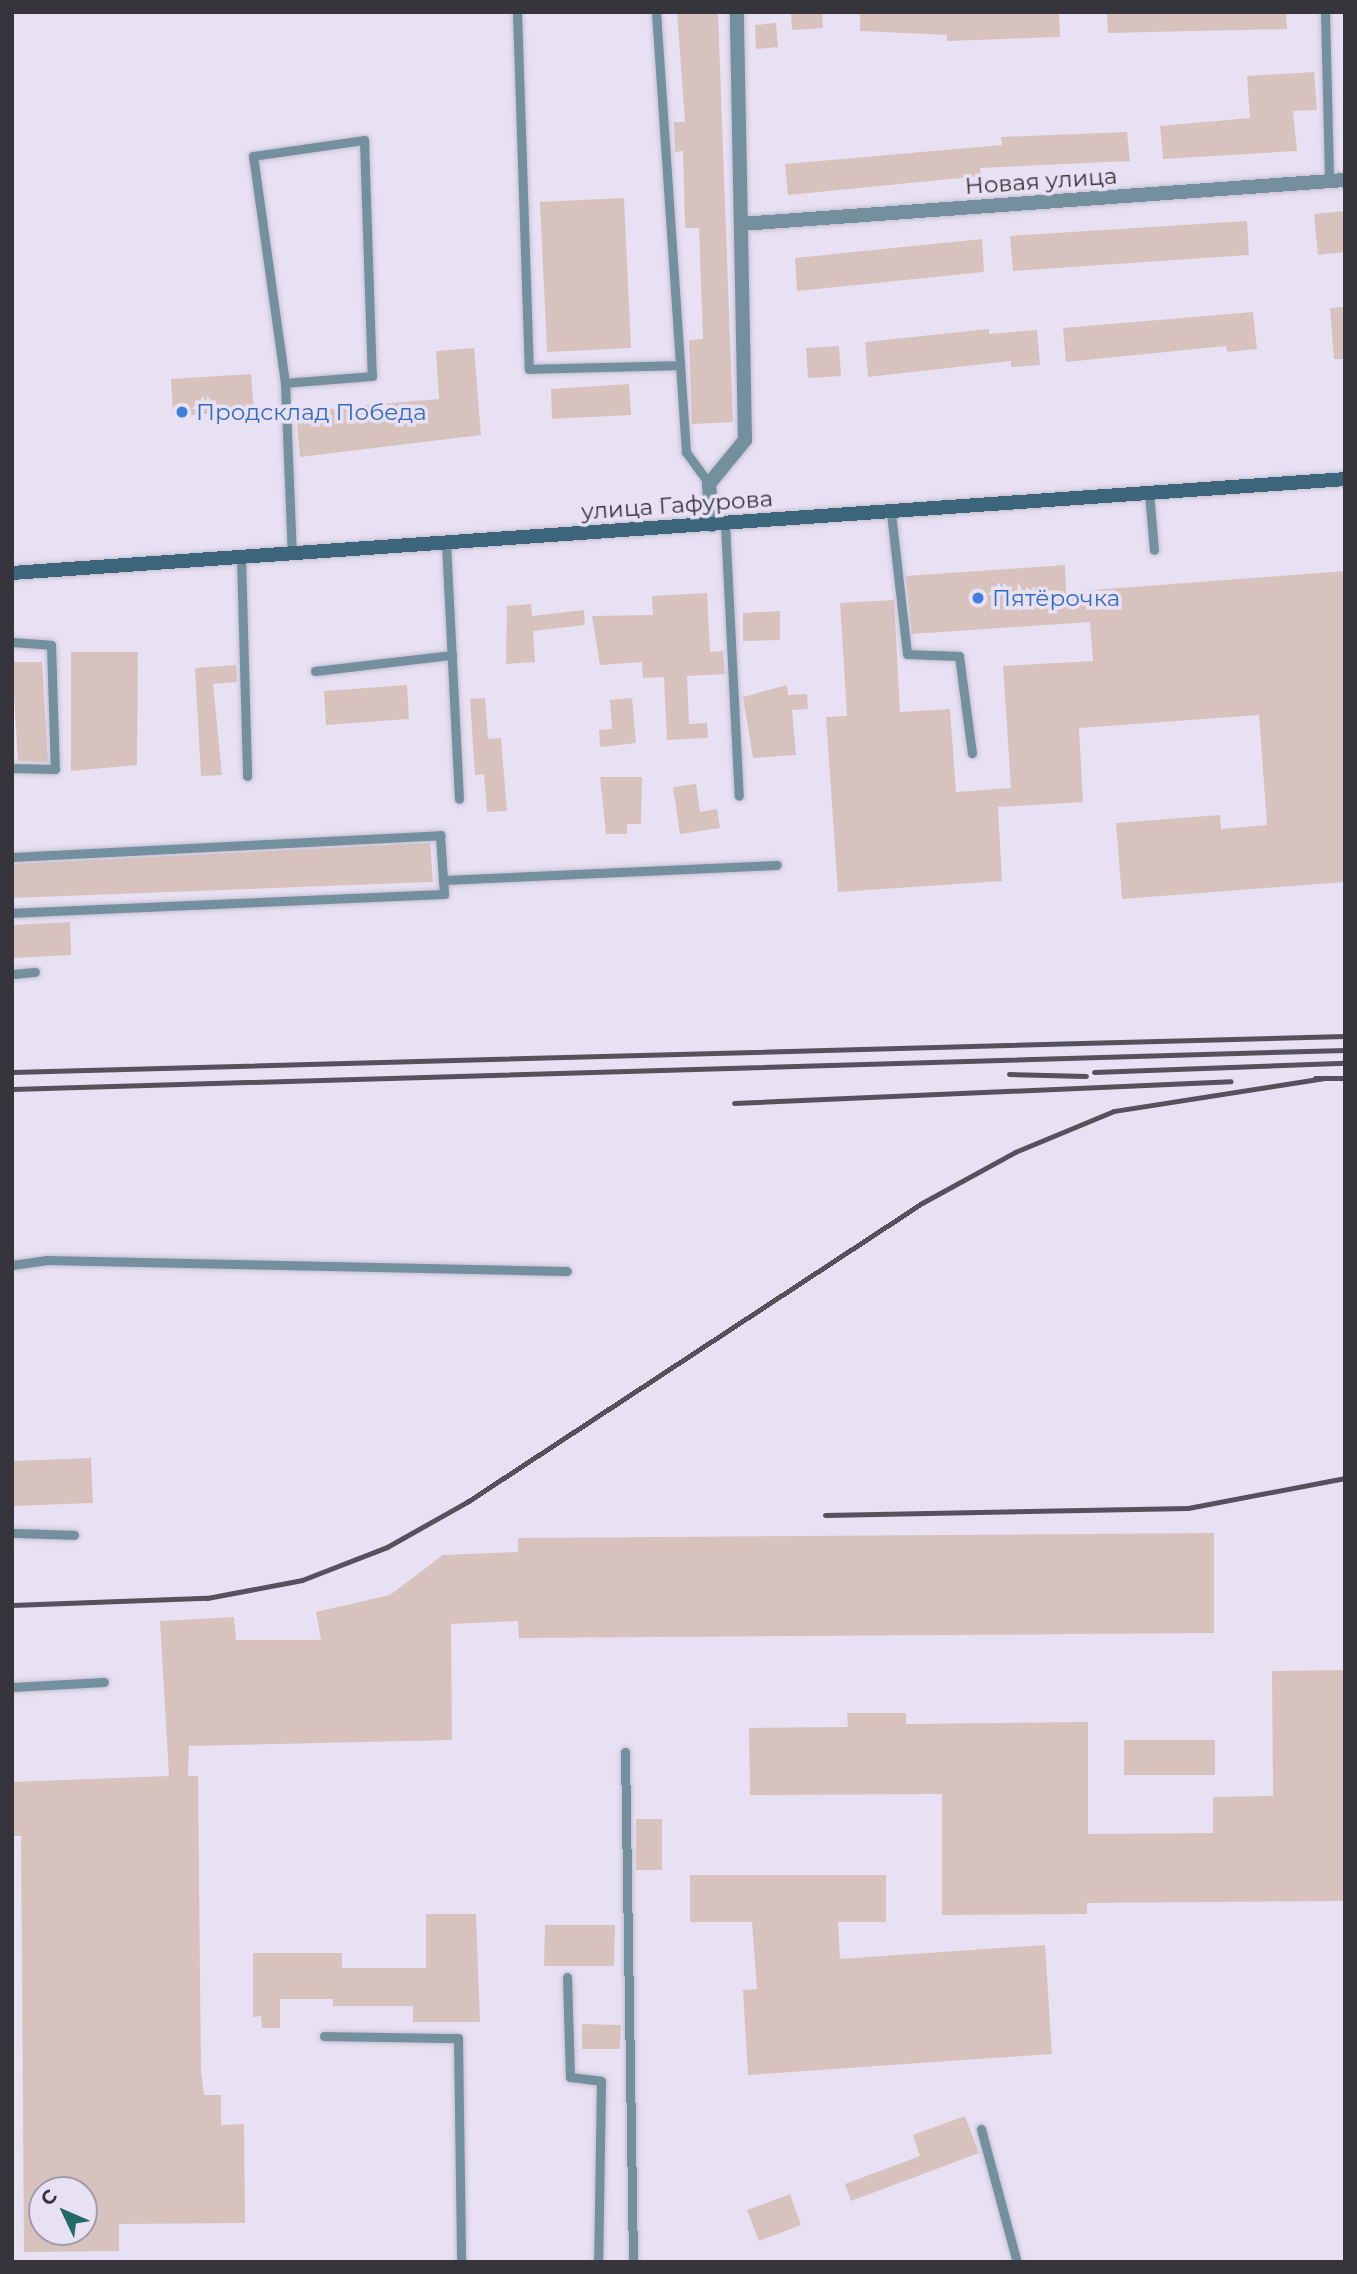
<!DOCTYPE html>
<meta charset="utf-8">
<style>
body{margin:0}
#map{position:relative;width:1357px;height:2274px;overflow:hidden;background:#e8e1f4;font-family:Montserrat,sans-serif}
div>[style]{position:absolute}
.building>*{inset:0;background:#d8c2bd}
.roads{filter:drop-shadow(0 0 2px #c5bfcf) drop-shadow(0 0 2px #c5bfcf)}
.service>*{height:9px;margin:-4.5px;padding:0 4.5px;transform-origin:4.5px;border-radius:4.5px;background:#748f9e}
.minor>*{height:14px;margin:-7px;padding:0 7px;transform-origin:7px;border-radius:7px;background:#748f9e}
.secondary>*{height:14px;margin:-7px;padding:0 7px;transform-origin:7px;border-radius:7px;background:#3d667c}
.rail>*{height:5px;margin:-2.5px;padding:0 2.5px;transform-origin:2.5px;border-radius:2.5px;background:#55525b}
.dots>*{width:19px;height:19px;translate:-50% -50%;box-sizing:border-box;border:4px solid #e8e1f4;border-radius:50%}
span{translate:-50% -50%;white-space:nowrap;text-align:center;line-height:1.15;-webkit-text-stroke:7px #e8e1f4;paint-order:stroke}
.street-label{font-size:23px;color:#37353c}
.shop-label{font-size:23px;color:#366cbe}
.left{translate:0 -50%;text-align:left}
.frame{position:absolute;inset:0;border:14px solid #37353c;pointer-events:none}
.north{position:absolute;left:28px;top:2176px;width:70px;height:70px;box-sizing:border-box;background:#e8e1f4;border:2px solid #a19caa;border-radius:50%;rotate:314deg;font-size:19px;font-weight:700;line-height:28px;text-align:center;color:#37353c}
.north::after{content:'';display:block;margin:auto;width:24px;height:32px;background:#216b65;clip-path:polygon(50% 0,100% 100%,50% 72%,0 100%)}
</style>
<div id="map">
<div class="building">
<i style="clip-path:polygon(677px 12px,718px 12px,733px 422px,692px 424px,689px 340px,703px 339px,699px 228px,685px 228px,683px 151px,675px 152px,674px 122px,685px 122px)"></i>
<i style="clip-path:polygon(791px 12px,822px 12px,823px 28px,792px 30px)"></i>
<i style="clip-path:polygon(860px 12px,1059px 12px,1060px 37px,947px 41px,947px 35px,860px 31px)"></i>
<i style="clip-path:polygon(1107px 12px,1286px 12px,1287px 29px,1108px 33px)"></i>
<i style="clip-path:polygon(776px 23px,778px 47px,756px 49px,755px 25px)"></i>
<i style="clip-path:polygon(1314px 72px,1317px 110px,1293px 111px,1297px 151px,1163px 159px,1160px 126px,1250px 118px,1247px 76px)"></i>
<i style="clip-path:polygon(1127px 132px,1130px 161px,980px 168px,981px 176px,788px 195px,785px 164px,1002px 145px,1001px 137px)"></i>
<i style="clip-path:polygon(624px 198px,631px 348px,547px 352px,540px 202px)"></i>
<i style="clip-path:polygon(1345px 211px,1345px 252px,1318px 255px,1314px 214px)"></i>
<i style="clip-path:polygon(1247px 221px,1249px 255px,1013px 271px,1010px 236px)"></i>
<i style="clip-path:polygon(982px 239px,984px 272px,797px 291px,795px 258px)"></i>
<i style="clip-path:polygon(1345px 307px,1345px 359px,1334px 359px,1330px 308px)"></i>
<i style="clip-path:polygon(1253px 312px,1257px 349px,1227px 352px,1226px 346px,1066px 362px,1063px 328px)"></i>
<i style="clip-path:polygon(989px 329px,989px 334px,1037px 330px,1040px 365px,1011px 367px,1011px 361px,868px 377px,865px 342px)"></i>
<i style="clip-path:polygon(839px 346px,841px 376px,808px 378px,806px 348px)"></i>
<i style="clip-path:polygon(474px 348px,481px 435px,300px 457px,296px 411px,439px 399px,436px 351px)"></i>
<i style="clip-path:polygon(251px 374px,254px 411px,173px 416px,171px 379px)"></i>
<i style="clip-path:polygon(629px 384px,631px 415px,552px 419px,551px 389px)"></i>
<i style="clip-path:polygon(1065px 565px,1066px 592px,1345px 571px,1345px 882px,1122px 899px,1116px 823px,1220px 815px,1221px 829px,1267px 825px,1259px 715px,1079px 728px,1083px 802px,998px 807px,1002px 881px,838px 892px,826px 717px,847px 716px,840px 603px,894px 600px,900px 712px,950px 709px,956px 792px,1011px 788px,1003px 666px,1093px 661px,1090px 622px,912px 634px,906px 576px)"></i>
<i style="clip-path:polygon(707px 593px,710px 652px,723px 651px,725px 674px,687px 676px,689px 724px,707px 723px,708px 738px,667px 740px,664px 677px,643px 678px,642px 662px,600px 665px,592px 616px,653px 615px,652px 596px)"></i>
<i style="clip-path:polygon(531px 604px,532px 616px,584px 610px,585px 625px,533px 631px,535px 662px,506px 664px,507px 606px)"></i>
<i style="clip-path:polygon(780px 611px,780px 640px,743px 641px,743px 613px)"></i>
<i style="clip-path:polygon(71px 652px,138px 652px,137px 765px,71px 771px)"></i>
<i style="clip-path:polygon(12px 662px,42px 662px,48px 762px,18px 761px)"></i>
<i style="clip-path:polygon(236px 665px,237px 682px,213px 684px,222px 775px,201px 776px,195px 668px)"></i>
<i style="clip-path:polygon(407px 685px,409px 719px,326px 725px,324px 691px)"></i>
<i style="clip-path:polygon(787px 685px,788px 695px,807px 694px,808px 709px,792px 710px,796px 755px,753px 758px,743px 697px)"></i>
<i style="clip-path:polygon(485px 698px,488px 739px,501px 738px,507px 811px,487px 812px,484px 774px,475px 775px,470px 699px)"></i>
<i style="clip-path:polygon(632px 698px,636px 743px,600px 747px,599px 730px,612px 729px,610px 700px)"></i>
<i style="clip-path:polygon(600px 777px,642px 777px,641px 824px,627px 824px,627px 834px,606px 834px)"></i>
<i style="clip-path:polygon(696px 784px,700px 812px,717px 809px,720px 828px,680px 834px,673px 787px)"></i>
<i style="clip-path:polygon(430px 843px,433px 882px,12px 898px,12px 864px)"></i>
<i style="clip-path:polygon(70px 922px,71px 955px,12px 958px,12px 925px)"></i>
<i style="clip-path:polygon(91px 1458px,93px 1503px,12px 1506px,12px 1461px)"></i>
<i style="clip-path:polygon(evenodd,1214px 1533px,1214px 1633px,519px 1638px,518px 1621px,451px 1624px,452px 1740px,189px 1746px,188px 1776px,198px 1776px,201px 2071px,204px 2095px,221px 2095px,221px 2125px,244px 2124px,245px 2223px,119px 2224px,119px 2251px,24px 2252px,21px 1836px,12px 1836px,12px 1782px,169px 1776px,160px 1621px,234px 1617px,236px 1640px,321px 1640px,316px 1612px,390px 1595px,443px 1555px,518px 1552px,518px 1538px,1214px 1533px,42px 2190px,84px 2190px,84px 2232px,42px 2232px,42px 2190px)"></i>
<i style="clip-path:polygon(1344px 1670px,1345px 1901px,1087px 1903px,1087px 1914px,942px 1915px,942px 1794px,750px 1795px,749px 1728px,848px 1727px,847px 1713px,906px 1713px,906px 1724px,1088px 1722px,1088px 1834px,1213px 1833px,1213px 1797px,1273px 1796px,1272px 1671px)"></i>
<i style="clip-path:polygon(1124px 1740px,1215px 1740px,1215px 1775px,1124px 1775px)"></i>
<i style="clip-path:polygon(636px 1819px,662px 1819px,662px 1870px,636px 1870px)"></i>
<i style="clip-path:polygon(690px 1875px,886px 1875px,886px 1922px,838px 1922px,840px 1959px,1045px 1945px,1052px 2054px,748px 2075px,743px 1990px,757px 1989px,752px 1922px,690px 1922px)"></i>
<i style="clip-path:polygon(426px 1914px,476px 1914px,480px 2022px,413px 2022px,413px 2006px,333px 2006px,333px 1999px,280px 1999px,280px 2028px,262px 2028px,261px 2016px,253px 2017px,253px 1953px,342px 1953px,342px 1968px,426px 1968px)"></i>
<i style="clip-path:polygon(545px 1925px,615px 1925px,614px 1966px,544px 1966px)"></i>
<i style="clip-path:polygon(582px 2024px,621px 2025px,620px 2049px,582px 2049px)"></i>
<i style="clip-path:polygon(965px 2116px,979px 2153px,851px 2201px,845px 2184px,920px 2156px,913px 2135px)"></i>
<i style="clip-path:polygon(790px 2194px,801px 2225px,759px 2241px,747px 2210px)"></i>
</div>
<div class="roads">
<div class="service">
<i style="left:517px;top:12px;width:357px;rotate:88.1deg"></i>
<i style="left:529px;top:369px;width:151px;rotate:-1.5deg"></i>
<i style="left:656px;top:12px;width:441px;rotate:86.1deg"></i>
<i style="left:686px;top:452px;width:39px;rotate:54deg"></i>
<i style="left:1325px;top:12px;width:169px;rotate:88.6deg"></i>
<i style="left:285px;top:383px;width:229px;rotate:-98deg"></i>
<i style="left:253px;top:156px;width:112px;rotate:-8.2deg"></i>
<i style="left:364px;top:140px;width:236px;rotate:88.1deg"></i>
<i style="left:372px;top:376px;width:87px;rotate:175.4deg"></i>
<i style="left:285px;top:383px;width:171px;rotate:87.7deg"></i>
<i style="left:1149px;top:493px;width:57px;rotate:85deg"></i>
<i style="left:891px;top:513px;width:142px;rotate:83.5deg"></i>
<i style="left:907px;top:654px;width:52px;rotate:2.2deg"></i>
<i style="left:959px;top:656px;width:98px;rotate:82.4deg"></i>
<i style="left:725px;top:524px;width:272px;rotate:87.1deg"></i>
<i style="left:446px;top:543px;width:256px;rotate:87.1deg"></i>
<i style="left:241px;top:557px;width:219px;rotate:88.4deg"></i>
<i style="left:12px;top:642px;width:39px;rotate:4deg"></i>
<i style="left:51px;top:645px;width:124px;rotate:88.2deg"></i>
<i style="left:55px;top:769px;width:43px;rotate:-178.7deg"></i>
<i style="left:315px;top:671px;width:138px;rotate:-6.7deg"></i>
<i style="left:12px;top:857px;width:429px;rotate:-2.9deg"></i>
<i style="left:440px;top:835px;width:59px;rotate:86.1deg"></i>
<i style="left:444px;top:894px;width:432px;rotate:177.5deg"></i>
<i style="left:443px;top:880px;width:334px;rotate:-2.6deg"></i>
<i style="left:12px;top:974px;width:23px;rotate:-5deg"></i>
<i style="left:12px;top:1265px;width:34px;rotate:-8deg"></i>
<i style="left:46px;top:1260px;width:521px;rotate:1.21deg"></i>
<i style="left:12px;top:1533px;width:62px;rotate:1.8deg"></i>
<i style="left:12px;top:1687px;width:92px;rotate:-3.1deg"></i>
<i style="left:625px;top:1752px;width:510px;rotate:89.1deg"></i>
<i style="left:567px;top:1977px;width:100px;rotate:88.3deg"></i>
<i style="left:570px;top:2077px;width:31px;rotate:7deg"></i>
<i style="left:601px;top:2081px;width:181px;rotate:90.9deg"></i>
<i style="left:324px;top:2036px;width:134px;rotate:0.9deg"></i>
<i style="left:458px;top:2038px;width:224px;rotate:89.2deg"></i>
<i style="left:981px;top:2129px;width:138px;rotate:74.9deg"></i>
</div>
<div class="minor">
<i style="left:741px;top:224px;width:606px;rotate:-4.17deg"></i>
<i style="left:712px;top:525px;width:41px;rotate:-94.2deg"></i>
<i style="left:709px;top:484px;width:57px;rotate:-50.7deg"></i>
<i style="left:745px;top:440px;width:428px;rotate:-91.1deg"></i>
</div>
<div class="secondary">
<i style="left:12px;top:573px;width:1336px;rotate:-4.03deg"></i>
</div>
</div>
<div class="rail">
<i style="left:12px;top:1072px;width:1333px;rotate:-1.55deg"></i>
<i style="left:1094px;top:1072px;width:251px;rotate:-2.1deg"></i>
<i style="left:1009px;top:1074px;width:77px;rotate:1.5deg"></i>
<i style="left:1315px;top:1078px;width:30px"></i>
<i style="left:12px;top:1089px;width:1334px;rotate:-1.68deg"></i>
<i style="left:734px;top:1103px;width:497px;rotate:-2.5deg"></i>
<i style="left:825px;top:1515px;width:363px;rotate:-1.1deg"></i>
<i style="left:1188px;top:1508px;width:160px;rotate:-10.8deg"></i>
<i style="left:12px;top:1605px;width:195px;rotate:-2.1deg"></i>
<i style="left:207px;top:1598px;width:97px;rotate:-10.7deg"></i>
<i style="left:302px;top:1580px;width:91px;rotate:-21.2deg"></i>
<i style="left:387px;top:1547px;width:92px;rotate:-29.4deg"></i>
<i style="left:467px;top:1502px;width:544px;rotate:-33.31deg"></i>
<i style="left:922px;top:1203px;width:106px;rotate:-28.7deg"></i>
<i style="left:1015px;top:1152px;width:107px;rotate:-22.5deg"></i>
<i style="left:1114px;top:1111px;width:214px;rotate:-8.9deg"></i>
</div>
<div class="dots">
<i style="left:182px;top:412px;background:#3f7fe0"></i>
<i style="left:978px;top:598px;background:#3f7fe0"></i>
</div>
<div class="street-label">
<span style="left:1041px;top:181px;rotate:-4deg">Новая улица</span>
<span style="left:677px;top:505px;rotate:-4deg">улица Гафурова</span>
</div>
<div class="shop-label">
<span class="left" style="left:196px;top:412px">Продсклад Победа</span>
<span class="left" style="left:992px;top:598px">Пятёрочка</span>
</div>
<div class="frame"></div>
<div class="north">С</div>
</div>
